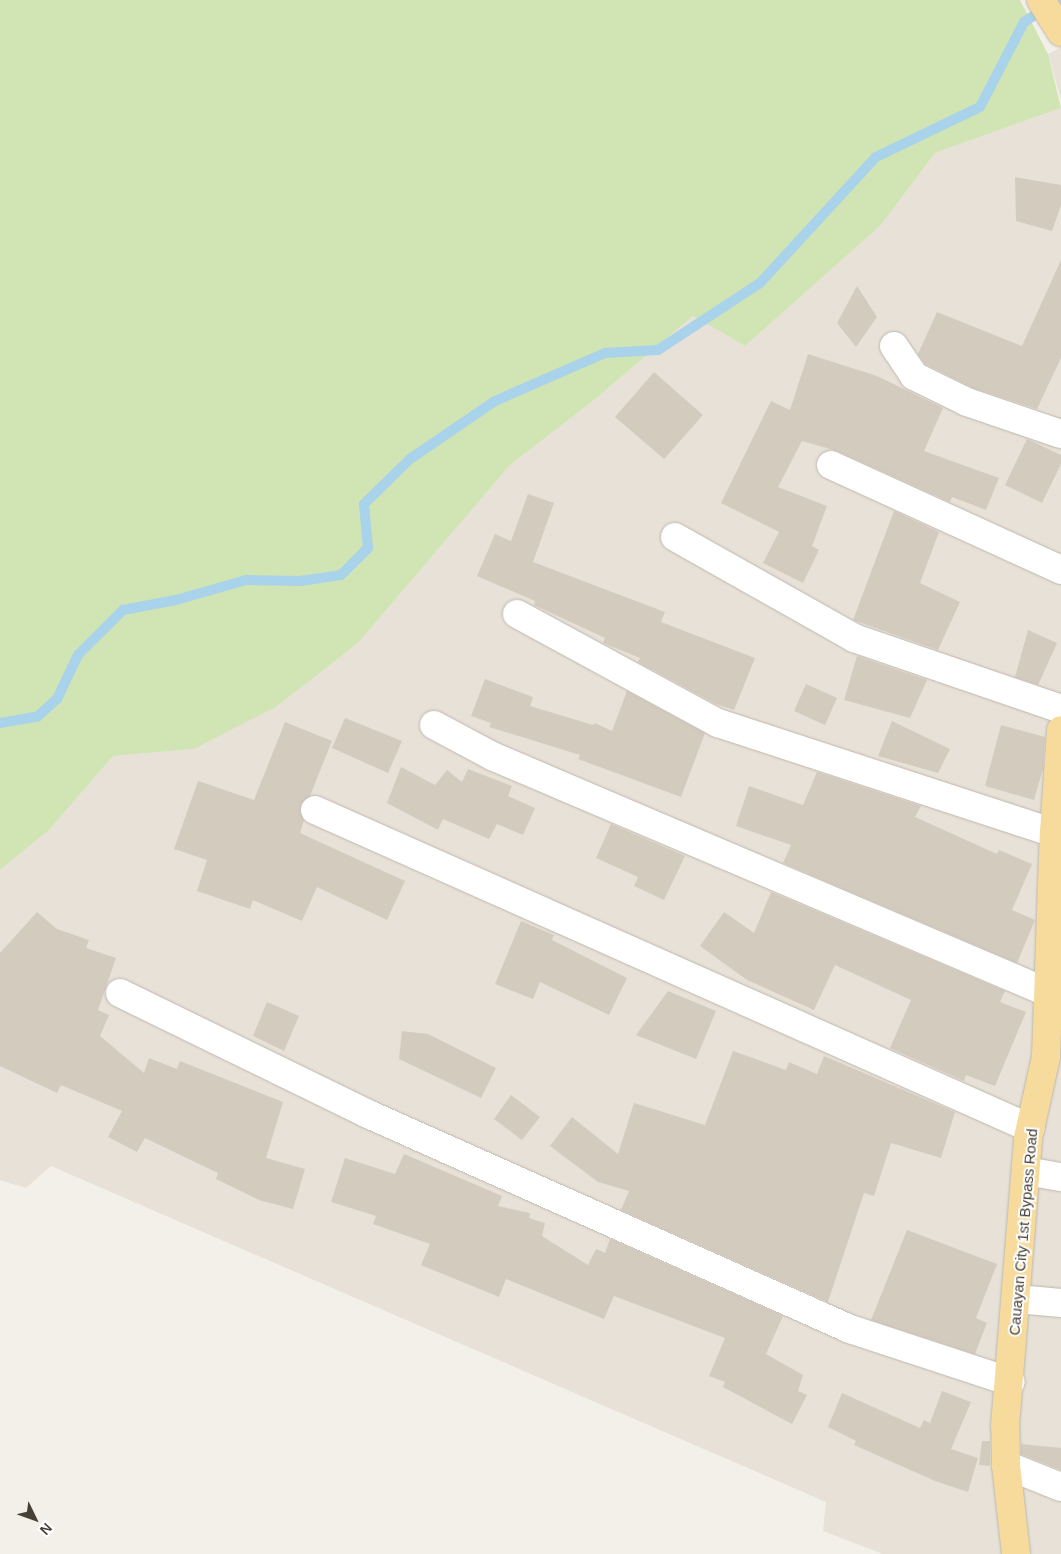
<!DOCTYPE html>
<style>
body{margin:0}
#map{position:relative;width:1061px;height:1554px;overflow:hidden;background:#f3f0e9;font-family:Arial,sans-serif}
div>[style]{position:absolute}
.residential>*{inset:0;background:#e7e1d7}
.green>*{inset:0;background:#d0e4b4}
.stream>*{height:10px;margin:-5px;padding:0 5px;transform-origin:5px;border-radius:5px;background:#a9d2eb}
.building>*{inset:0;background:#d4cbbf}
.roads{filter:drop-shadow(0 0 1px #beb7ac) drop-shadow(0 0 1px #beb7ac)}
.minor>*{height:28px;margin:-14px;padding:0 14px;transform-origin:14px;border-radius:14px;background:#fff}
.major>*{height:28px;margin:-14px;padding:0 14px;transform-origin:14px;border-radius:14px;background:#f7db9d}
span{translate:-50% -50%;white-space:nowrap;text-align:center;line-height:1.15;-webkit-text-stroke:4px #fff;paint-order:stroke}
.street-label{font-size:15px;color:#464037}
.north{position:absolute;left:10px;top:1494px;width:50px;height:50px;-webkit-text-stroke:4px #fff;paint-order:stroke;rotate:132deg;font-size:14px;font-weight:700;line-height:20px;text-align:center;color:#464037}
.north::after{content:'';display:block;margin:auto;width:18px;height:22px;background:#464037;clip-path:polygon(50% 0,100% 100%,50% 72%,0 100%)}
</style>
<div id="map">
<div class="residential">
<i style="clip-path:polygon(1061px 47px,1061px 100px,1048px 54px)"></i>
<i style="clip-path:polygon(1061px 108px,1061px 1554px,883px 1554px,823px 1531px,826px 1502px,51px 1166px,26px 1188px,0 1180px,0 870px,49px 830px,113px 756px,194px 749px,276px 707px,358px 643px,510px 465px,594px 400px,693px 316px,745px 346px,881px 225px,935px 153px)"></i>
</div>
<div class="green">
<i style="clip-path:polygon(0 0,1020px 0,1048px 54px,1061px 108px,935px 153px,881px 225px,745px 346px,693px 316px,594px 400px,510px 465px,358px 643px,276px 707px,194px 749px,113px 756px,49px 830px,0 870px)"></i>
</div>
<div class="stream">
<i style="left:0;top:723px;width:39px;rotate:-10deg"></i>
<i style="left:38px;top:716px;width:25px;rotate:-42deg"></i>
<i style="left:57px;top:699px;width:49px;rotate:-64.5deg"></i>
<i style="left:78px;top:655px;width:64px;rotate:-45deg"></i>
<i style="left:123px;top:610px;width:54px;rotate:-10.7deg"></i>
<i style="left:176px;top:600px;width:73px;rotate:-15.9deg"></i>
<i style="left:246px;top:580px;width:54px;rotate:1.1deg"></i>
<i style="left:300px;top:581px;width:41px;rotate:-8.3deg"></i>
<i style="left:341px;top:575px;width:38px;rotate:-45deg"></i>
<i style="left:368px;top:548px;width:44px;rotate:-95.2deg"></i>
<i style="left:364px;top:504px;width:64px;rotate:-44.4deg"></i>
<i style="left:410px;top:459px;width:103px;rotate:-34.3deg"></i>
<i style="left:495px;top:401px;width:120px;rotate:-23.6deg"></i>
<i style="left:605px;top:353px;width:53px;rotate:-3.2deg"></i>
<i style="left:658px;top:350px;width:122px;rotate:-33.3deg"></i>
<i style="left:760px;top:283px;width:171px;rotate:-47.4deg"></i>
<i style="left:876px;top:157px;width:115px;rotate:-25.7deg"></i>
<i style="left:980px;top:107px;width:96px;rotate:-62.6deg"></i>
<i style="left:1024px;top:22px;width:40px;rotate:-32.9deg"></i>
</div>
<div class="building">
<i style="clip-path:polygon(1015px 177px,1061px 185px,1061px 205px,1052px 231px,1016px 221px)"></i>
<i style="clip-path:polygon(1061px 260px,1061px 358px,1037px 409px,973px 388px,925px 364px,918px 354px,937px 312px,1022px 346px)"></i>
<i style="clip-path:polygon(857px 286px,877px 317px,856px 347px,837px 323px)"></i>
<i style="clip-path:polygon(808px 354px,877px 376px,943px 408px,924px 451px,999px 478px,986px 510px,952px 497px,950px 502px,837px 451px,802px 441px,778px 487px,827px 506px,812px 546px,819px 550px,803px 583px,763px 563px,779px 532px,721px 503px,771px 401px,790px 410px)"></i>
<i style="clip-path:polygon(654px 372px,703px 415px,664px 459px,615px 417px)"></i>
<i style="clip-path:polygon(1027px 439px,1061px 455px,1061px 464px,1042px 503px,1005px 485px)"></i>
<i style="clip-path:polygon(528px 494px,554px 503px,533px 562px,665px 612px,661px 622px,755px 658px,734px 710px,716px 704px,638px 662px,640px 658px,603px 643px,605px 638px,534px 605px,535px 601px,477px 576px,495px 534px,511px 541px)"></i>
<i style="clip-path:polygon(894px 511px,939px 532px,920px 583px,960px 602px,938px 650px,853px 620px)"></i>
<i style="clip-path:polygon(1028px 630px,1057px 643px,1038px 685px,1015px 677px)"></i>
<i style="clip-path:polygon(857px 656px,927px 680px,910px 718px,844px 700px)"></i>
<i style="clip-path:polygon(485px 679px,533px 697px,530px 706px,593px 725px,595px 723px,612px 731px,627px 691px,705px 733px,681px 797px,578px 759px,580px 755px,489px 727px,491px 723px,471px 716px)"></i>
<i style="clip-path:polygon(806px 684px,837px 698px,825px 725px,794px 711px)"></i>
<i style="clip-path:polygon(345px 718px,402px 741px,388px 773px,332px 748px)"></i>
<i style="clip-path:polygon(892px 721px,950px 749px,938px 773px,878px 756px)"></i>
<i style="clip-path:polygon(285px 722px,332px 741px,310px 796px,301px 804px,300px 812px,304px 820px,300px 833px,405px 881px,387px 920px,317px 887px,302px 921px,253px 900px,250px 909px,197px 891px,207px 860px,174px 849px,198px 781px,254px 800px)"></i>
<i style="clip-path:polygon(1001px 725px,1045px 737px,1043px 769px,1034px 800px,985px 786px)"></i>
<i style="clip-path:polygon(401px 767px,435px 785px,447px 770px,462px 782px,468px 769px,512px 786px,508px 796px,535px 808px,523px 835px,497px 824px,489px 839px,443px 819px,438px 830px,387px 803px)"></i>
<i style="clip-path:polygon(817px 772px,921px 806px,915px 817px,997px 854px,999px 850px,1032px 864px,1012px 910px,1035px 920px,1017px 963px,783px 863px,791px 845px,736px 826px,749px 786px,803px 805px)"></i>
<i style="clip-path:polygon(611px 824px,685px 856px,664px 900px,634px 886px,638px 877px,596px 858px)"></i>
<i style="clip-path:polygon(771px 892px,1005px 991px,1000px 1002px,1026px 1012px,995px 1086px,966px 1075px,964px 1081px,890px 1048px,911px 1000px,835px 965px,814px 1010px,747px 980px,700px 946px,724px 912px,754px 933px)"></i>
<i style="clip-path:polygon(37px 912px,57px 929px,89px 940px,86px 948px,116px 958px,98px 1010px,109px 1015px,100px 1036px,144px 1073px,149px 1058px,177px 1069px,180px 1061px,283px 1102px,266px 1158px,305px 1169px,293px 1209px,259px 1200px,216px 1179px,218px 1173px,145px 1138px,137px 1152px,108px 1137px,122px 1111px,61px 1085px,57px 1093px,0 1066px,0 953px)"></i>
<i style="clip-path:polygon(521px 921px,554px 935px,552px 940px,627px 978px,609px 1015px,540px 982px,533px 999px,495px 984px)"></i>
<i style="clip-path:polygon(668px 991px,716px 1011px,696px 1059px,636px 1035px)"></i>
<i style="clip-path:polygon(267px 1002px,299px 1016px,284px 1051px,253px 1036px)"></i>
<i style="clip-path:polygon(402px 1031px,428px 1034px,496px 1068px,481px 1098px,399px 1059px)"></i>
<i style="clip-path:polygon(733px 1051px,786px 1070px,789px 1062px,817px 1074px,824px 1056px,955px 1112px,941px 1158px,891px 1143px,874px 1196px,864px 1193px,828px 1302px,621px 1210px,629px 1191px,598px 1182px,550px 1146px,572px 1117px,618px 1154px,634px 1103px,705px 1125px)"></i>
<i style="clip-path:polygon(511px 1095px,540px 1117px,522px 1140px,494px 1119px)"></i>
<i style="clip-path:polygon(404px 1154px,502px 1196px,498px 1206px,530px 1213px,529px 1218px,545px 1223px,542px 1236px,588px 1265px,596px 1249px,605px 1253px,610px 1239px,783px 1316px,766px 1354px,803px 1375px,798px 1391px,807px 1395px,792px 1424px,723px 1387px,725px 1382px,709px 1376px,725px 1338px,614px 1296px,604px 1319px,506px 1279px,499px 1297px,421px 1265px,430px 1244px,373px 1224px,376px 1216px,331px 1202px,345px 1158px,395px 1174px)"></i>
<i style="clip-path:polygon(907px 1230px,997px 1264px,976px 1318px,987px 1323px,975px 1354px,871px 1320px)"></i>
<i style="clip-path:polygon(942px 1391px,971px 1402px,951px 1449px,978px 1458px,968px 1492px,935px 1481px,854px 1445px,856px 1441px,828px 1427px,842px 1393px,920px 1428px,924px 1420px,930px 1423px)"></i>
<i style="clip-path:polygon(982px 1441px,990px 1441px,990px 1466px,979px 1465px)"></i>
<i style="clip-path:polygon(1021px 1444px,1061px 1448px,1061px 1470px,1021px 1454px)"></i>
</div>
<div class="roads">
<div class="minor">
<i style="left:894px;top:346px;width:36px;rotate:56deg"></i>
<i style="left:914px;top:376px;width:59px;rotate:26.1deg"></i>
<i style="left:967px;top:402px;width:99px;rotate:18.8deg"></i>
<i style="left:831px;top:465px;width:253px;rotate:24.5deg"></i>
<i style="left:675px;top:537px;width:206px;rotate:29.4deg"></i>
<i style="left:854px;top:638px;width:219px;rotate:18.9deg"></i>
<i style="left:517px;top:614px;width:229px;rotate:28.5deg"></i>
<i style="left:718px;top:723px;width:354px;rotate:18.1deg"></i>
<i style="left:434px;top:725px;width:66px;rotate:28.1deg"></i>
<i style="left:492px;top:756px;width:605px;rotate:23.05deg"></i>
<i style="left:315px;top:810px;width:783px;rotate:23.98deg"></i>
<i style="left:120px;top:993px;width:276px;rotate:26deg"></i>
<i style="left:368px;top:1114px;width:528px;rotate:24.04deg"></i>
<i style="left:850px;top:1329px;width:169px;rotate:18.2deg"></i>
<i style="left:1026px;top:1171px;width:36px;rotate:10deg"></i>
<i style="left:1017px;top:1299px;width:44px;rotate:5.2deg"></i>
<i style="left:1006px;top:1465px;width:59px;rotate:21.8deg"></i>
</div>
<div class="major">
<i style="left:1041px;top:0;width:38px;rotate:58deg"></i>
<i style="left:1016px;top:1554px;width:90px;rotate:-96.4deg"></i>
<i style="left:1006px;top:1465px;width:39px;rotate:-91deg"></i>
<i style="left:1005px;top:1426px;width:289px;rotate:-85.4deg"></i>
<i style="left:1028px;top:1138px;width:83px;rotate:-77.5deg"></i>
<i style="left:1046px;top:1057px;width:224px;rotate:-88deg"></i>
<i style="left:1054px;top:833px;width:103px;rotate:-86.1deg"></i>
</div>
</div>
<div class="street-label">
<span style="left:1023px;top:1232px;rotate:-85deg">Cauayan City 1st Bypass Road</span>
</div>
<div class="north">N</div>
</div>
